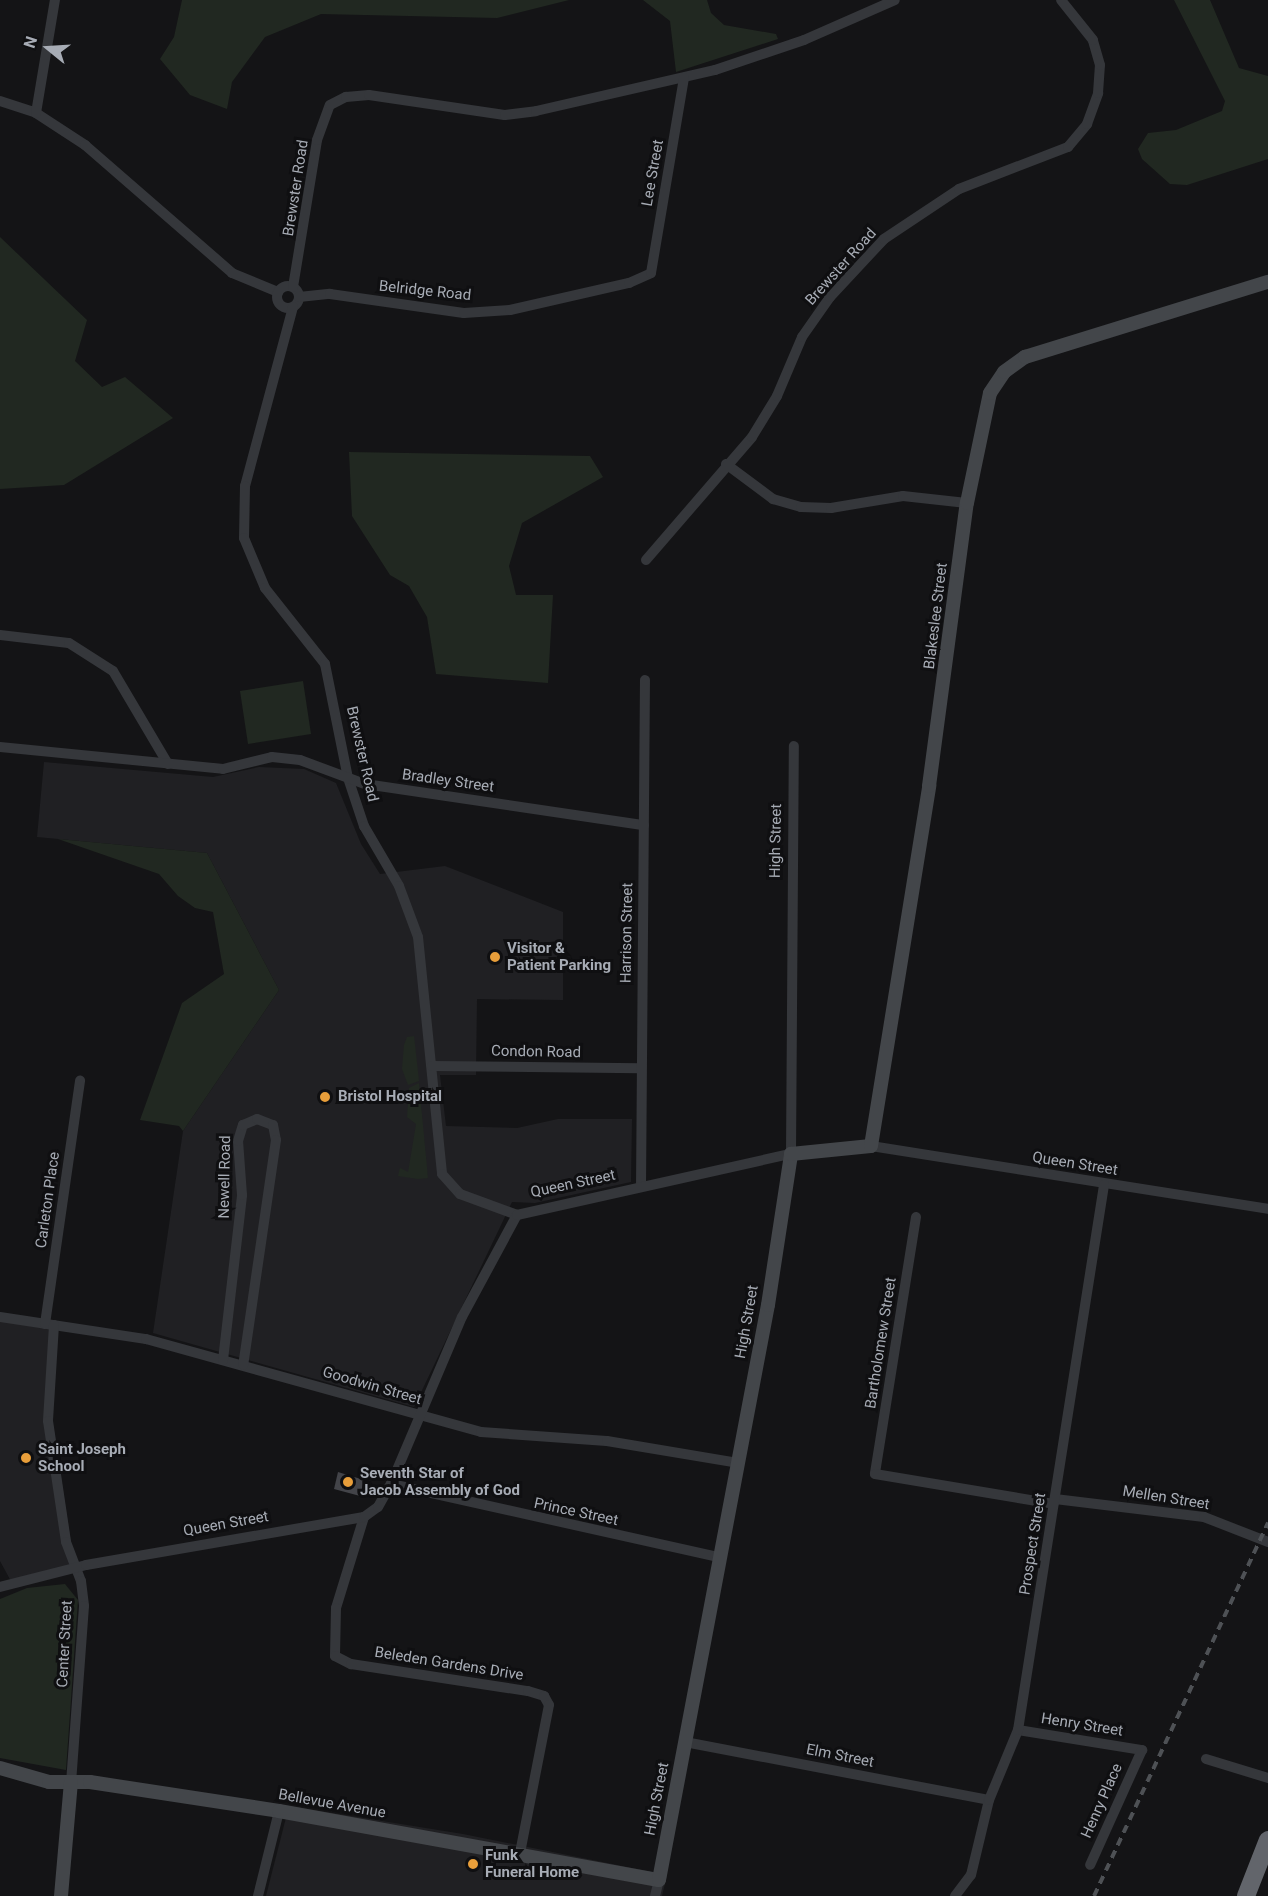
<!DOCTYPE html>
<style>
body{margin:0}
#map{position:relative;width:1268px;height:1896px;overflow:hidden;background:#141416;font-family:Roboto,sans-serif}
div>[style]{position:absolute}
.built>*{inset:0;background:#202023}
.green>*{inset:0;background:#212821}
.building>*{inset:0;background:#434449}
.street>*{height:10px;margin:-5px;padding:0 5px;transform-origin:5px;border-radius:5px;background:#35373b}
.street>.ring{margin:-5px;padding:0;box-sizing:content-box;background:none;border:10px solid #35373b;border-radius:50%}
.secondary>*{height:14px;margin:-7px;padding:0 7px;transform-origin:7px;border-radius:7px;background:#43464a}
.highway>*{height:18px;margin:-9px;padding:0 9px;transform-origin:9px;border-radius:9px;background:#62656b}
.rail>*{height:4px;margin-top:-2px;transform-origin:0;background:repeating-linear-gradient(90deg,#4e5155 0 8px,transparent 0 14px)}
.dots>*{width:16px;height:16px;translate:-50% -50%;box-sizing:border-box;border:3px solid #0f0f11;border-radius:50%}
span{translate:-50% -50%;white-space:nowrap;text-align:center;line-height:1.15;-webkit-text-stroke:6px #0f0f11;paint-order:stroke}
.street-label{font-size:15px;color:#a7acb5}
.poi-label{font-size:15px;color:#a7acb5;font-weight:700}
.left{translate:0 -50%;text-align:left}
.north{position:absolute;left:18px;top:18px;width:60px;height:60px;-webkit-text-stroke:4px #0f0f11;paint-order:stroke;rotate:288deg;font-size:16px;font-weight:700;line-height:24px;text-align:center;color:#a7acb5}
.north::after{content:'';display:block;margin:auto;width:21px;height:27px;background:#a7acb5;clip-path:polygon(50% 0,100% 100%,50% 72%,0 100%)}
</style>
<div id="map">
<div class="built">
<i style="clip-path:polygon(44px 762px,213px 777px,259px 767px,304px 769px,336px 783px,361px 844px,380px 874px,445px 866px,563px 912px,563px 1000px,477px 999px,476px 1075px,440px 1075px,446px 1126px,517px 1128px,558px 1119px,632px 1119px,631px 1182px,535px 1203px,512px 1202px,414px 1407px,153px 1333px,183px 1131px,279px 990px,207px 853px,37px 837px)"></i>
<i style="clip-path:polygon(0 1317px,54px 1325px,47px 1384px,75px 1569px,12px 1583px,0 1561px)"></i>
<i style="clip-path:polygon(289px 1806px,463px 1834px,667px 1875px,662px 1896px,266px 1896px)"></i>
</div>
<div class="green">
<i style="clip-path:polygon(182px 0,569px 0,497px 18px,321px 14px,265px 37px,232px 82px,227px 109px,190px 95px,160px 59px,174px 37px)"></i>
<i style="clip-path:polygon(643px 0,707px 0,711px 13px,724px 25px,776px 34px,778px 39px,676px 72px,670px 21px)"></i>
<i style="clip-path:polygon(1174px 0,1210px 0,1239px 68px,1268px 76px,1268px 159px,1187px 185px,1170px 184px,1142px 159px,1138px 149px,1148px 133px,1176px 130px,1222px 111px,1225px 101px)"></i>
<i style="clip-path:polygon(0 237px,87px 320px,75px 361px,102px 387px,125px 377px,173px 418px,64px 485px,0 489px)"></i>
<i style="clip-path:polygon(349px 452px,590px 456px,603px 477px,522px 523px,509px 566px,516px 595px,553px 595px,548px 683px,436px 674px,427px 617px,409px 586px,390px 575px,352px 516px)"></i>
<i style="clip-path:polygon(303px 681px,311px 734px,248px 744px,240px 691px)"></i>
<i style="clip-path:polygon(58px 839px,207px 853px,279px 990px,183px 1131px,179px 1126px,140px 1120px,182px 1003px,224px 974px,213px 912px,195px 908px,178px 896px,159px 874px)"></i>
<i style="clip-path:polygon(414px 1036px,419px 1081px,408px 1085px,402px 1069px,404px 1045px,407px 1037px)"></i>
<i style="clip-path:polygon(419px 1083px,428px 1178px,418px 1179px,398px 1176px,400px 1168px,408px 1172px,416px 1124px,407px 1117px,409px 1088px)"></i>
<i style="clip-path:polygon(65px 1584px,78px 1600px,66px 1770px,0 1758px,0 1599px,27px 1588px)"></i>
</div>
<div class="building">
<i style="clip-path:polygon(338px 1472px,364px 1480px,360px 1496px,334px 1489px)"></i>
</div>
<div class="street">
<i style="left:0;top:101px;width:38px;rotate:18deg"></i>
<i style="left:36px;top:113px;width:59px;rotate:33.1deg"></i>
<i style="left:85px;top:145px;width:195px;rotate:41deg"></i>
<i style="left:232px;top:273px;width:50px;rotate:22.4deg"></i>
<i style="left:36px;top:113px;width:115px;rotate:-80.5deg"></i>
<i class="ring" style="left:277px;top:286px;width:12px;height:12px"></i>
<i style="left:293px;top:287px;width:149px;rotate:-80.7deg"></i>
<i style="left:317px;top:140px;width:37px;rotate:-70deg"></i>
<i style="left:330px;top:105px;width:18px;rotate:-27deg"></i>
<i style="left:346px;top:97px;width:23px;rotate:-5deg"></i>
<i style="left:369px;top:95px;width:137px;rotate:8.4deg"></i>
<i style="left:505px;top:115px;width:31px;rotate:-7deg"></i>
<i style="left:536px;top:111px;width:184px;rotate:-12.9deg"></i>
<i style="left:715px;top:70px;width:94px;rotate:-18.6deg"></i>
<i style="left:804px;top:40px;width:99px;rotate:-23.7deg"></i>
<i style="left:299px;top:297px;width:31px;rotate:-6deg"></i>
<i style="left:330px;top:294px;width:135px;rotate:8.1deg"></i>
<i style="left:464px;top:313px;width:46px;rotate:-3.7deg"></i>
<i style="left:510px;top:310px;width:122px;rotate:-12.8deg"></i>
<i style="left:629px;top:283px;width:24px;rotate:-24deg"></i>
<i style="left:651px;top:273px;width:198px;rotate:-80.4deg"></i>
<i style="left:293px;top:307px;width:185px;rotate:105deg"></i>
<i style="left:245px;top:486px;width:52px;rotate:91.1deg"></i>
<i style="left:244px;top:538px;width:54px;rotate:67.2deg"></i>
<i style="left:265px;top:588px;width:97px;rotate:51.7deg"></i>
<i style="left:325px;top:664px;width:116px;rotate:78.6deg"></i>
<i style="left:348px;top:778px;width:51px;rotate:71.6deg"></i>
<i style="left:364px;top:826px;width:69px;rotate:59.7deg"></i>
<i style="left:399px;top:886px;width:54px;rotate:69.6deg"></i>
<i style="left:418px;top:937px;width:238px;rotate:84.2deg"></i>
<i style="left:442px;top:1174px;width:27px;rotate:48deg"></i>
<i style="left:460px;top:1194px;width:61px;rotate:20.2deg"></i>
<i style="left:726px;top:464px;width:59px;rotate:36.7deg"></i>
<i style="left:773px;top:499px;width:29px;rotate:16deg"></i>
<i style="left:801px;top:507px;width:30px;rotate:2deg"></i>
<i style="left:831px;top:508px;width:73px;rotate:-9.5deg"></i>
<i style="left:903px;top:496px;width:64px;rotate:6.2deg"></i>
<i style="left:646px;top:560px;width:162px;rotate:-49.2deg"></i>
<i style="left:752px;top:437px;width:48px;rotate:-58.6deg"></i>
<i style="left:777px;top:396px;width:64px;rotate:-67deg"></i>
<i style="left:802px;top:337px;width:49px;rotate:-55deg"></i>
<i style="left:830px;top:297px;width:79px;rotate:-47deg"></i>
<i style="left:884px;top:239px;width:90px;rotate:-33.7deg"></i>
<i style="left:959px;top:189px;width:117px;rotate:-21.1deg"></i>
<i style="left:1068px;top:147px;width:30px;rotate:-50deg"></i>
<i style="left:1087px;top:124px;width:33px;rotate:-70deg"></i>
<i style="left:1098px;top:93px;width:28px;rotate:-86deg"></i>
<i style="left:1100px;top:65px;width:26px;rotate:-106deg"></i>
<i style="left:1093px;top:40px;width:51px;rotate:-128.7deg"></i>
<i style="left:0;top:635px;width:69px;rotate:6.6deg"></i>
<i style="left:69px;top:643px;width:52px;rotate:32.5deg"></i>
<i style="left:113px;top:671px;width:108px;rotate:59.4deg"></i>
<i style="left:0;top:747px;width:224px;rotate:5.6deg"></i>
<i style="left:223px;top:769px;width:50px;rotate:-13.8deg"></i>
<i style="left:272px;top:757px;width:28px;rotate:6deg"></i>
<i style="left:300px;top:760px;width:69px;rotate:20.3deg"></i>
<i style="left:365px;top:784px;width:282px;rotate:8.4deg"></i>
<i style="left:432px;top:1066px;width:208px;rotate:0.6deg"></i>
<i style="left:871px;top:1146px;width:402px;rotate:9deg"></i>
<i style="left:641px;top:1187px;width:507px;rotate:-89.55deg"></i>
<i style="left:916px;top:1217px;width:260px;rotate:99.1deg"></i>
<i style="left:875px;top:1474px;width:181px;rotate:9.5deg"></i>
<i style="left:0;top:1317px;width:148px;rotate:8.6deg"></i>
<i style="left:146px;top:1339px;width:348px;rotate:15.5deg"></i>
<i style="left:481px;top:1432px;width:126px;rotate:4.1deg"></i>
<i style="left:607px;top:1441px;width:134px;rotate:9.5deg"></i>
<i style="left:45px;top:1324px;width:246px;rotate:-81.8deg"></i>
<i style="left:54px;top:1325px;width:96px;rotate:93.6deg"></i>
<i style="left:48px;top:1421px;width:122px;rotate:81.5deg"></i>
<i style="left:66px;top:1542px;width:42px;rotate:69deg"></i>
<i style="left:81px;top:1581px;width:25px;rotate:83deg"></i>
<i style="left:84px;top:1606px;width:176px;rotate:94.2deg"></i>
<i style="left:223px;top:1360px;width:166px;rotate:-83.4deg"></i>
<i style="left:242px;top:1195px;width:54px;rotate:-94.2deg"></i>
<i style="left:238px;top:1141px;width:17px;rotate:-73deg"></i>
<i style="left:243px;top:1125px;width:15px;rotate:-23deg"></i>
<i style="left:257px;top:1119px;width:17px;rotate:21deg"></i>
<i style="left:273px;top:1125px;width:15px;rotate:79deg"></i>
<i style="left:276px;top:1140px;width:227px;rotate:98.3deg"></i>
<i style="left:391px;top:1484px;width:338px;rotate:12.6deg"></i>
<i style="left:1055px;top:1499px;width:150px;rotate:6.9deg"></i>
<i style="left:1204px;top:1517px;width:69px;rotate:21.3deg"></i>
<i style="left:364px;top:1517px;width:95px;rotate:107.1deg"></i>
<i style="left:336px;top:1608px;width:48px;rotate:91.2deg"></i>
<i style="left:335px;top:1656px;width:18px;rotate:27deg"></i>
<i style="left:351px;top:1664px;width:179px;rotate:8.7deg"></i>
<i style="left:528px;top:1691px;width:17px;rotate:17deg"></i>
<i style="left:544px;top:1696px;width:10px;rotate:61deg"></i>
<i style="left:549px;top:1705px;width:151px;rotate:101.1deg"></i>
<i style="left:0;top:1587px;width:89px;rotate:-14.3deg"></i>
<i style="left:86px;top:1565px;width:282px;rotate:-9.8deg"></i>
<i style="left:364px;top:1517px;width:17px;rotate:-36deg"></i>
<i style="left:378px;top:1507px;width:26px;rotate:-61deg"></i>
<i style="left:391px;top:1484px;width:181px;rotate:-67deg"></i>
<i style="left:462px;top:1317px;width:116px;rotate:-61.7deg"></i>
<i style="left:517px;top:1215px;width:281px;rotate:-12.6deg"></i>
<i style="left:791px;top:1154px;width:408px;rotate:-89.6deg"></i>
<i style="left:1018px;top:1730px;width:126px;rotate:9.2deg"></i>
<i style="left:1142px;top:1750px;width:126px;rotate:114.3deg"></i>
<i style="left:685px;top:1742px;width:309px;rotate:10.8deg"></i>
<i style="left:1206px;top:1759px;width:65px;rotate:17deg"></i>
<i style="left:258px;top:1896px;width:88px;rotate:-76.1deg"></i>
<i style="left:655px;top:1896px;width:16px;rotate:-76deg"></i>
<i style="left:955px;top:1896px;width:26px;rotate:-53deg"></i>
<i style="left:971px;top:1875px;width:77px;rotate:-76.5deg"></i>
<i style="left:989px;top:1800px;width:76px;rotate:-67.5deg"></i>
<i style="left:1018px;top:1730px;width:552px;rotate:-81.03deg"></i>
</div>
<div class="secondary">
<i style="left:0;top:1768px;width:51px;rotate:15.9deg"></i>
<i style="left:49px;top:1782px;width:41px"></i>
<i style="left:90px;top:1782px;width:191px;rotate:8.7deg"></i>
<i style="left:279px;top:1811px;width:386px;rotate:10.3deg"></i>
<i style="left:659px;top:1880px;width:585px;rotate:-79.27deg"></i>
<i style="left:768px;top:1305px;width:153px;rotate:-81.3deg"></i>
<i style="left:791px;top:1154px;width:80px;rotate:-5.7deg"></i>
<i style="left:871px;top:1146px;width:365px;rotate:-80.8deg"></i>
<i style="left:929px;top:786px;width:286px;rotate:-82.4deg"></i>
<i style="left:967px;top:503px;width:112px;rotate:-78.2deg"></i>
<i style="left:990px;top:393px;width:25px;rotate:-56deg"></i>
<i style="left:1004px;top:372px;width:26px;rotate:-36deg"></i>
<i style="left:1025px;top:357px;width:254px;rotate:-17.2deg"></i>
<i style="left:61px;top:1896px;width:114px;rotate:-85deg"></i>
</div>
<div class="highway">
<i style="left:1246px;top:1896px;width:60px;rotate:-68.6deg"></i>
</div>
<div class="rail">
<i style="left:1094px;top:1896px;width:412px;rotate:-65deg"></i>
</div>
<div class="dots">
<i style="left:495px;top:957px;background:#e89e3a"></i>
<i style="left:325px;top:1097px;background:#e89e3a"></i>
<i style="left:26px;top:1458px;background:#e89e3a"></i>
<i style="left:348px;top:1482px;background:#e89e3a"></i>
<i style="left:473px;top:1864px;background:#e89e3a"></i>
</div>
<div class="street-label">
<span style="left:653px;top:173px;rotate:-80deg">Lee Street</span>
<span style="left:296px;top:188px;rotate:-81deg">Brewster Road</span>
<span style="left:841px;top:267px;rotate:-48deg">Brewster Road</span>
<span style="left:425px;top:291px;rotate:6deg">Belridge Road</span>
<span style="left:936px;top:616px;rotate:-83deg">Blakeslee Street</span>
<span style="left:362px;top:754px;rotate:77deg">Brewster Road</span>
<span style="left:448px;top:781px;rotate:8deg">Bradley Street</span>
<span style="left:776px;top:841px;rotate:-89deg">High Street</span>
<span style="left:627px;top:933px;rotate:-89deg">Harrison Street</span>
<span style="left:536px;top:1052px;rotate:1deg">Condon Road</span>
<span style="left:1075px;top:1164px;rotate:9deg">Queen Street</span>
<span style="left:225px;top:1177px;rotate:-89deg">Newell Road</span>
<span style="left:573px;top:1184px;rotate:-12deg">Queen Street</span>
<span style="left:48px;top:1200px;rotate:-82deg">Carleton Place</span>
<span style="left:747px;top:1322px;rotate:-80deg">High Street</span>
<span style="left:881px;top:1343px;rotate:-81deg">Bartholomew Street</span>
<span style="left:372px;top:1386px;rotate:16deg">Goodwin Street</span>
<span style="left:1166px;top:1498px;rotate:9deg">Mellen Street</span>
<span style="left:576px;top:1512px;rotate:12deg">Prince Street</span>
<span style="left:226px;top:1524px;rotate:-10deg">Queen Street</span>
<span style="left:1033px;top:1544px;rotate:-81deg">Prospect Street</span>
<span style="left:65px;top:1644px;rotate:-87deg">Center Street</span>
<span style="left:449px;top:1664px;rotate:9deg">Beleden Gardens Drive</span>
<span style="left:1082px;top:1725px;rotate:9deg">Henry Street</span>
<span style="left:840px;top:1756px;rotate:11deg">Elm Street</span>
<span style="left:657px;top:1799px;rotate:-79deg">High Street</span>
<span style="left:1102px;top:1801px;rotate:-66deg">Henry Place</span>
<span style="left:332px;top:1804px;rotate:10deg">Bellevue Avenue</span>
</div>
<div class="poi-label">
<span class="left" style="left:507px;top:957px">Visitor &amp;<br>Patient Parking</span>
<span class="left" style="left:338px;top:1097px">Bristol Hospital</span>
<span class="left" style="left:38px;top:1458px">Saint Joseph<br>School</span>
<span class="left" style="left:360px;top:1482px">Seventh Star of<br>Jacob Assembly of God</span>
<span class="left" style="left:485px;top:1864px">Funk<br>Funeral Home</span>
</div>
<div class="north">N</div>
</div>
